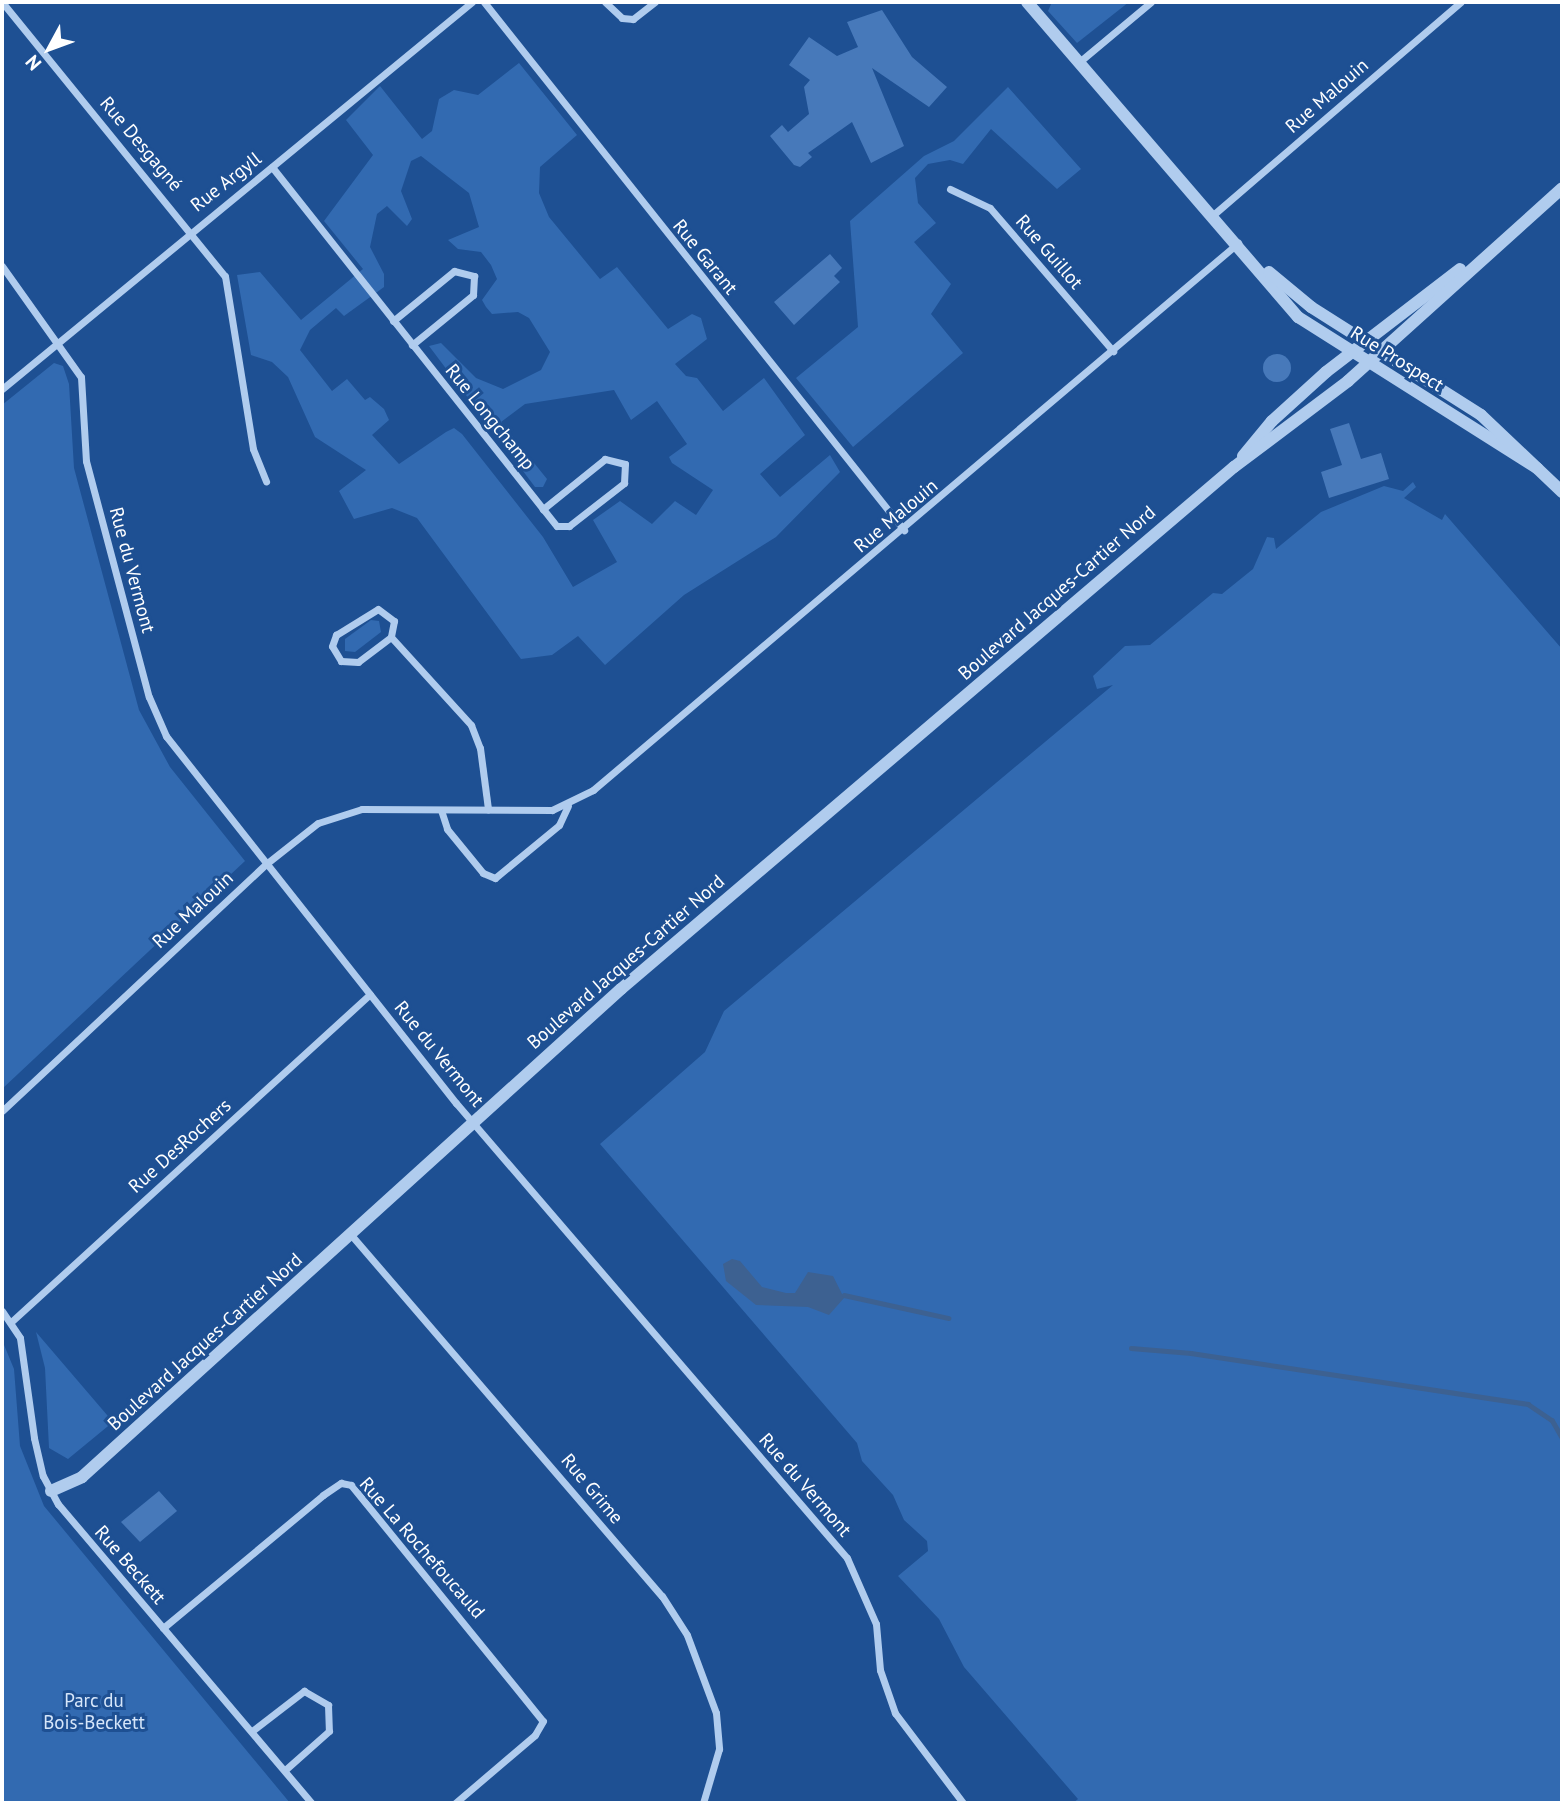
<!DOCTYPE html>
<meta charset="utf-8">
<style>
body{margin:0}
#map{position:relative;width:1564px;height:1805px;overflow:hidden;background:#1e5093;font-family:"PT Sans",sans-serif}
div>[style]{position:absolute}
.green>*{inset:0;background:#326ab1}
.water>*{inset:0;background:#3d6191}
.stream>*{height:4.5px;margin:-2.25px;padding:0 2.25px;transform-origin:2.25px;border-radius:2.25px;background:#3d6191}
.building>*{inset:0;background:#4779ba}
.round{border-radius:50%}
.minor>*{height:7px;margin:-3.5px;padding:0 3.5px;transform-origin:3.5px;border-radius:3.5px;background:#b0ccee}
.tertiary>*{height:12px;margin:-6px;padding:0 6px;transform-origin:6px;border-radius:6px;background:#b0ccee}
span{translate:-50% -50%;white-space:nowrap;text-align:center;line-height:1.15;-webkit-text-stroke:6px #1e5093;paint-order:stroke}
.street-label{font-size:19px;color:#fff}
.park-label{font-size:19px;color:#d6e6fa}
.frame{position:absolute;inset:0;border:4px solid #fff;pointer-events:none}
.north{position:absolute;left:14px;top:14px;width:70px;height:70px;-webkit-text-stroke:5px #1e5093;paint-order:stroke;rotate:229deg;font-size:19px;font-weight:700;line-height:28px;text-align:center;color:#fff}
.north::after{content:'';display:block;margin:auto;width:24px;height:32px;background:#fff;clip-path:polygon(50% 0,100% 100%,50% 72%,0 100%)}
</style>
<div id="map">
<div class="green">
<i style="clip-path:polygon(1052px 2px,1129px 2px,1077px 43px,1048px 11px)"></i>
<i style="clip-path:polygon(evenodd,519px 63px,577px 135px,540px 167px,539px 193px,549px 217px,600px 279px,617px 267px,668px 329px,692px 314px,701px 318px,707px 339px,675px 364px,686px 376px,697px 378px,723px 411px,764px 378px,805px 435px,760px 474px,780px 497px,830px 455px,840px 472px,776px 537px,684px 595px,605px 665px,578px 636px,552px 655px,521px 659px,417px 518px,392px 508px,354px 519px,339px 491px,366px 470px,315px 437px,288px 377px,272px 362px,251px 355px,237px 275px,260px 272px,301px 320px,363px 269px,324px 221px,373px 155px,346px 120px,380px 86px,422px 139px,432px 131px,439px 99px,454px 90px,478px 95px,519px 63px,421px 156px,469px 193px,479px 227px,448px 240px,458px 249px,481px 252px,491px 265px,497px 279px,482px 300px,486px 307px,492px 314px,518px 312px,529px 318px,550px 352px,541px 370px,503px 389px,476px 378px,441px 343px,429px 346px,535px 487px,543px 487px,547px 479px,501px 422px,525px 404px,614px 390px,631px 420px,657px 401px,687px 444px,669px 457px,672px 463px,713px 490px,696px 515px,675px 501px,652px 524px,620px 501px,593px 520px,617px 562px,573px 587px,543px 537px,462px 434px,454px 428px,446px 432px,399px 464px,372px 435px,389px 420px,384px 409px,370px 397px,365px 400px,347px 379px,332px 391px,300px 350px,310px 330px,336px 308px,344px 316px,384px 287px,384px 274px,370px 247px,377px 214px,387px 206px,407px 226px,412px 219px,401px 191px,411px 161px,421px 156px)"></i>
<i style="clip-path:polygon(1008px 87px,1081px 169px,1057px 189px,991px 129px,963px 164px,950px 160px,928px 164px,915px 178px,918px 203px,936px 223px,914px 242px,951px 284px,931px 314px,963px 353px,853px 447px,796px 378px,858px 327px,850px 221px,924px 156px,954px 141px)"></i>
<i style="clip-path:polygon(54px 363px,63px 366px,69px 384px,74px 468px,139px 710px,170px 767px,245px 861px,2px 1089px,2px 405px)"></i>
<i style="clip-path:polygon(1413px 482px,1416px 487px,1404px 498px,1442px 520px,1445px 514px,1562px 649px,1562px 1803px,1073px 1803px,1078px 1799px,964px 1667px,939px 1619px,898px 1576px,928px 1551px,927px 1541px,904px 1520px,893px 1495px,862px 1461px,857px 1443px,600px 1144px,705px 1052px,724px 1011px,1113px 685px,1097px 689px,1093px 676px,1125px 646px,1150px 645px,1213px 593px,1222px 594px,1253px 569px,1267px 537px,1274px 538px,1276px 549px,1321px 512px,1384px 486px,1403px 491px)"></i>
<i style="clip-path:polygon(371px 620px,379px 621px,381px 632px,355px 652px,345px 651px,345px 639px)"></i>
<i style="clip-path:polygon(36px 1332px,113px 1422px,68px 1459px,49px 1448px,45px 1368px)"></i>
<i style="clip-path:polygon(2px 1340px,14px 1369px,20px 1446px,44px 1506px,290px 1803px,2px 1803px)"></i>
</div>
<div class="water">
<i style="clip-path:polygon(732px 1259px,740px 1261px,762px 1287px,786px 1293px,795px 1293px,808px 1272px,833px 1276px,844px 1298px,829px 1315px,808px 1307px,756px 1305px,726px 1281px,723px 1264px)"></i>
</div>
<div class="stream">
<i style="left:844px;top:1295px;width:107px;rotate:12.4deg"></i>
<i style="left:1131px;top:1348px;width:60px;rotate:4.8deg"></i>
<i style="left:1191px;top:1353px;width:341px;rotate:8.6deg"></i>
<i style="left:1528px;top:1404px;width:29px;rotate:34deg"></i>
<i style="left:1552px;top:1420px;width:20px;rotate:60deg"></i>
</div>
<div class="building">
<i style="clip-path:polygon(882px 10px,912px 57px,947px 87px,929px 107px,872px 68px,904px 146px,871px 163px,852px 122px,808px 153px,812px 157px,800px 167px,794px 165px,770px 136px,782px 125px,788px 132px,809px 114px,804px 87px,810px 80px,789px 65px,809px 37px,837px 56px,858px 47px,847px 22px)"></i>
<i style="clip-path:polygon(830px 254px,842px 268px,834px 276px,840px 282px,794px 325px,774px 302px)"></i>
<i class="round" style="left:1263px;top:354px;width:28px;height:28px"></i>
<i style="clip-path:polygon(1349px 423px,1361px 459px,1381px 453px,1389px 479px,1329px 498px,1321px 472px,1342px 465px,1330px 429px)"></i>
<i style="clip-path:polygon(159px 1491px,177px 1511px,140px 1542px,121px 1522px)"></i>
</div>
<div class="minor">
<i style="left:2px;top:2px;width:353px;rotate:50.9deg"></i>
<i style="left:225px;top:276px;width:175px;rotate:80.8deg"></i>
<i style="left:253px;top:449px;width:35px;rotate:68deg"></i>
<i style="left:484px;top:2px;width:675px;rotate:51.5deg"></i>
<i style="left:605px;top:2px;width:23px;rotate:43deg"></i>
<i style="left:622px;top:18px;width:11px;rotate:5deg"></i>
<i style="left:633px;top:19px;width:28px;rotate:-38deg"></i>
<i style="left:1078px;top:63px;width:95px;rotate:-39.9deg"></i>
<i style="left:272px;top:167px;width:458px;rotate:51.6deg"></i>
<i style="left:557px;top:526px;width:12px"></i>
<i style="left:569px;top:526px;width:70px;rotate:-38deg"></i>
<i style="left:624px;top:483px;width:19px;rotate:-87deg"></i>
<i style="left:625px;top:464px;width:21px;rotate:-166deg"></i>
<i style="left:605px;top:459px;width:80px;rotate:141.1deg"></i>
<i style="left:950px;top:189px;width:44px;rotate:25.4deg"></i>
<i style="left:990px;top:208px;width:189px;rotate:49.3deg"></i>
<i style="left:1213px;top:215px;width:327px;rotate:-40.7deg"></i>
<i style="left:2px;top:266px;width:136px;rotate:54.6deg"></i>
<i style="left:81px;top:377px;width:84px;rotate:86.6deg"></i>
<i style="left:86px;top:461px;width:244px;rotate:75.1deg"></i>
<i style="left:149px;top:697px;width:43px;rotate:66.4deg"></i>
<i style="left:166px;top:736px;width:468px;rotate:51.7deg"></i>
<i style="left:456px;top:1103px;width:600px;rotate:49.33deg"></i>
<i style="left:847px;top:1558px;width:72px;rotate:66.3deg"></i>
<i style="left:876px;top:1624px;width:46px;rotate:85deg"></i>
<i style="left:880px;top:1670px;width:46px;rotate:70.8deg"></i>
<i style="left:895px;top:1713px;width:113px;rotate:52.9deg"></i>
<i style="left:393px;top:321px;width:79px;rotate:-39.3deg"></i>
<i style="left:454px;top:271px;width:21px;rotate:14deg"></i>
<i style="left:474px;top:276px;width:19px;rotate:93deg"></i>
<i style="left:473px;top:295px;width:79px;rotate:140.7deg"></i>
<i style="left:2px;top:389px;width:609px;rotate:-39.47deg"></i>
<i style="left:378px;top:609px;width:20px;rotate:37deg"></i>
<i style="left:394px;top:621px;width:16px;rotate:101deg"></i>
<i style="left:391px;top:637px;width:41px;rotate:142.9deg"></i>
<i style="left:358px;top:662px;width:17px;rotate:-177deg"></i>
<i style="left:341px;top:661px;width:17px;rotate:-121deg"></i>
<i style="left:332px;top:646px;width:12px;rotate:-70deg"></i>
<i style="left:336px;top:635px;width:49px;rotate:-31.8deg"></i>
<i style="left:391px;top:637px;width:119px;rotate:47.7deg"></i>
<i style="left:471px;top:725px;width:25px;rotate:69deg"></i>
<i style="left:480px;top:748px;width:62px;rotate:82.5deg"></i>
<i style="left:441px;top:810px;width:20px;rotate:72deg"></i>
<i style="left:447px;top:829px;width:57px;rotate:50.7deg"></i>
<i style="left:483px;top:873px;width:13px;rotate:23deg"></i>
<i style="left:495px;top:878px;width:83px;rotate:-39.6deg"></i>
<i style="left:559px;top:825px;width:21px;rotate:-65deg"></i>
<i style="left:2px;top:1111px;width:362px;rotate:-43.1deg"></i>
<i style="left:266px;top:864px;width:66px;rotate:-38.3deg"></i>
<i style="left:318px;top:823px;width:46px;rotate:-17.7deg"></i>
<i style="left:362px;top:809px;width:190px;rotate:0.3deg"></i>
<i style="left:552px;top:810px;width:46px;rotate:-26deg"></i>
<i style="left:593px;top:790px;width:846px;rotate:-40.3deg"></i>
<i style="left:352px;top:1236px;width:475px;rotate:49.3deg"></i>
<i style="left:662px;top:1596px;width:46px;rotate:57.3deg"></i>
<i style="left:687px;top:1635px;width:83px;rotate:69.6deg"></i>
<i style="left:716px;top:1713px;width:36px;rotate:85deg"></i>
<i style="left:719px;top:1749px;width:56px;rotate:106.5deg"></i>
<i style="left:2px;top:1311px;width:32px;rotate:56deg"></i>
<i style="left:20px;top:1338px;width:101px;rotate:82deg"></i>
<i style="left:34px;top:1438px;width:39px;rotate:77deg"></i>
<i style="left:43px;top:1476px;width:32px;rotate:62deg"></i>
<i style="left:58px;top:1504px;width:392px;rotate:49.7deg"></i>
<i style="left:11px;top:1322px;width:486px;rotate:-42.4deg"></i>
<i style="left:163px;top:1628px;width:208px;rotate:-39.7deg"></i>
<i style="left:323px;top:1495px;width:22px;rotate:-34deg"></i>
<i style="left:341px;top:1483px;width:10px;rotate:11deg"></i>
<i style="left:351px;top:1485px;width:304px;rotate:50.9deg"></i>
<i style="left:543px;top:1721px;width:16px;rotate:120deg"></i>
<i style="left:535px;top:1735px;width:105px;rotate:139.6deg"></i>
<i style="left:252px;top:1731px;width:66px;rotate:-37.6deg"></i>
<i style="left:304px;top:1691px;width:28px;rotate:30deg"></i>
<i style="left:328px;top:1705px;width:26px;rotate:88deg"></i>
<i style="left:329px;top:1731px;width:59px;rotate:138.4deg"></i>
</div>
<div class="tertiary">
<i style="left:1027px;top:2px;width:416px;rotate:49.3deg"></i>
<i style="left:1298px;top:317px;width:283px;rotate:32.3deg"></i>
<i style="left:1269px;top:272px;width:55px;rotate:39.8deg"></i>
<i style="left:1311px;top:307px;width:201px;rotate:32.4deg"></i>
<i style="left:1481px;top:415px;width:112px;rotate:43.5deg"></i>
<i style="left:1243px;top:456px;width:45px;rotate:-50.4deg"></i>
<i style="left:1272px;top:421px;width:73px;rotate:-42.2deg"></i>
<i style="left:1326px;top:372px;width:169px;rotate:-37.5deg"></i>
<i style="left:51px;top:1491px;width:34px;rotate:-24deg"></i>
<i style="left:82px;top:1477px;width:727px;rotate:-42.16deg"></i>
<i style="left:621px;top:989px;width:805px;rotate:-40.42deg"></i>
<i style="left:1234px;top:467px;width:143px;rotate:-37deg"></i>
<i style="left:1348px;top:381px;width:288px;rotate:-42deg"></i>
</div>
<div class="street-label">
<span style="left:1327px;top:96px;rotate:-41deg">Rue Malouin</span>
<span style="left:141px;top:144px;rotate:50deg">Rue Desgagné</span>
<span style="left:226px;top:182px;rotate:-38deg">Rue Argyll</span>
<span style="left:1049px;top:252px;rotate:49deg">Rue Guillot</span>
<span style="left:705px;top:257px;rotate:51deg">Rue Garant</span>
<span style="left:1397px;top:359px;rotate:32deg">Rue Prospect</span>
<span style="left:490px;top:417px;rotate:51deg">Rue Longchamp</span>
<span style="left:896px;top:516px;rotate:-40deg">Rue Malouin</span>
<span style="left:132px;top:570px;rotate:75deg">Rue du Vermont</span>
<span style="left:1057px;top:593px;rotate:-41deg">Boulevard Jacques-Cartier Nord</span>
<span style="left:193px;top:910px;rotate:-43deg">Rue Malouin</span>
<span style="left:626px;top:962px;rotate:-41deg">Boulevard Jacques-Cartier Nord</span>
<span style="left:439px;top:1054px;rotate:51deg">Rue du Vermont</span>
<span style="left:180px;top:1146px;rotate:-42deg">Rue DesRochers</span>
<span style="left:205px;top:1342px;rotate:-42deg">Boulevard Jacques-Cartier Nord</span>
<span style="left:805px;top:1485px;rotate:49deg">Rue du Vermont</span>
<span style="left:592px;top:1489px;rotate:50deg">Rue Grime</span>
<span style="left:422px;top:1548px;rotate:49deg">Rue La Rochefoucauld</span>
<span style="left:130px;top:1565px;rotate:49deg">Rue Beckett</span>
</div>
<div class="park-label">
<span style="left:94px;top:1712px">Parc du<br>Bois-Beckett</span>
</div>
<div class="frame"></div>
<div class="north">N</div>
</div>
